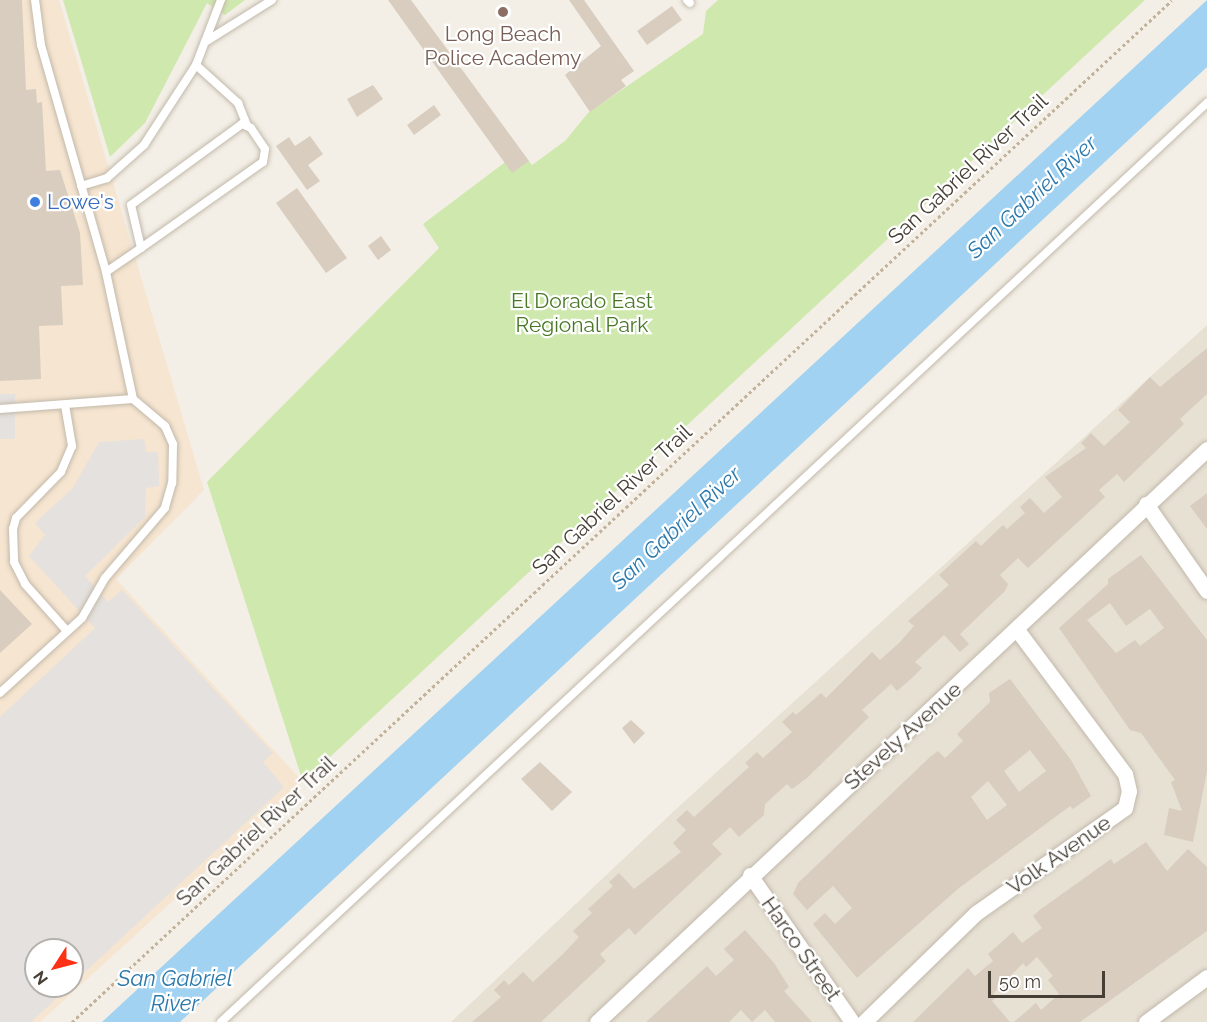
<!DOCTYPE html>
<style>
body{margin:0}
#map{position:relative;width:1207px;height:1022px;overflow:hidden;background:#f3efe6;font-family:Raleway,sans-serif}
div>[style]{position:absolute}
.residential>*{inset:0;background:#e7e1d4}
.commercial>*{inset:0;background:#f6e5d0}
.green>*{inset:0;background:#cfe8ae}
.parking>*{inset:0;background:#e4e1de}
.water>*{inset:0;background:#a1d2f1}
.building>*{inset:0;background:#d8cdbe}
.path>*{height:3px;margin-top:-1.5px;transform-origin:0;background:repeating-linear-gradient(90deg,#c1b299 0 3px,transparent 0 6px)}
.roads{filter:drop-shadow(0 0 2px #c2b9ab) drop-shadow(0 0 2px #c2b9ab)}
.lane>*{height:8px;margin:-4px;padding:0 4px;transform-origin:4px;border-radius:4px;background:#fff}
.street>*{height:15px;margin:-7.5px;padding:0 7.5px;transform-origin:7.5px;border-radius:7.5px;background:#fff}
.dots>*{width:16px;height:16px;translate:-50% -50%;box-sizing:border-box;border:3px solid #fff;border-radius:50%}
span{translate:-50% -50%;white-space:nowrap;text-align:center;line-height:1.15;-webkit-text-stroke:4.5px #fff;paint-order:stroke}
.education-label{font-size:21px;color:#785e54}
.street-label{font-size:21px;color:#463f35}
.shop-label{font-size:21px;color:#366cbe}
.left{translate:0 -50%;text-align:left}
.park-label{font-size:21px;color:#487827}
.water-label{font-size:22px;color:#2b78ab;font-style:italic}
.north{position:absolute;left:24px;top:938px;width:60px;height:60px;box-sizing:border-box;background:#fff;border:2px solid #b5b2ae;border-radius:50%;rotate:234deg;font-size:16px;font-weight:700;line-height:24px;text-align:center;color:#463f35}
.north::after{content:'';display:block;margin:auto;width:21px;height:27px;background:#fd3113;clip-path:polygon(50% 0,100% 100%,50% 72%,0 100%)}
.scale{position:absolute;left:988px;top:971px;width:117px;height:27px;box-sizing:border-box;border:3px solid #463f35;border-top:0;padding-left:8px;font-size:18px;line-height:21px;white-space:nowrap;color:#463f35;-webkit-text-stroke:4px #fff;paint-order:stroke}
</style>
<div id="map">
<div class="residential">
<i style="clip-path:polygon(1207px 325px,1207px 1022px,451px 1022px,674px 811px)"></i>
</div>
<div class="commercial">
<i style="clip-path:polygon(evenodd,0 0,59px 0,204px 490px,116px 579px,303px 782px,40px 1022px,0 1022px,0 0,36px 950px,72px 950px,72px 986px,36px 986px,36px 950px)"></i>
</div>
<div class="green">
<i style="clip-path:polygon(63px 0,245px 0,225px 15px,207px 3px,145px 123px,110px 157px)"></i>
<i style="clip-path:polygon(718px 0,1145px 0,303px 782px,207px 482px,439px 248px,423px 224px,520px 151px,532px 165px,565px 141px,588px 113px,703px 34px,706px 11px)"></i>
</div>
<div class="parking">
<i style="clip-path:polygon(0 394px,15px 394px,15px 439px,0 439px)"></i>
<i style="clip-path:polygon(144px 439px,146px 452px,158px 452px,159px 486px,146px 488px,145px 517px,85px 576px,108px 602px,122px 590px,273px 753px,263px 762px,284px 787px,72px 984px,72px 950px,36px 950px,36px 986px,70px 986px,31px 1022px,0 1022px,0 717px,95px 628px,29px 556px,45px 535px,35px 523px,73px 488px,99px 442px)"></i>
</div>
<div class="water">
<i style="clip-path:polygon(1207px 0,1207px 67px,180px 1022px,102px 1022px)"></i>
</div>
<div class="building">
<i style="clip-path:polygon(0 0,22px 0,26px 90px,36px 89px,37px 103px,42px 102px,46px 171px,60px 170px,80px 233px,83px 285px,61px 286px,63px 325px,39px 326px,41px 379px,0 381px)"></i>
<i style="clip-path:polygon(388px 0,411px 0,529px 161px,512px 173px)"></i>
<i style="clip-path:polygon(569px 0,584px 0,634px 71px,621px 80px,626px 86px,590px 112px,565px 75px,601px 46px)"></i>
<i style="clip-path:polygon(672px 6px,682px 20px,647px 45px,637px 31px)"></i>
<i style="clip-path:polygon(373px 85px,383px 99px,357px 117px,347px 99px)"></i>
<i style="clip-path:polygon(434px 105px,441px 115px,414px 135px,407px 125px)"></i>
<i style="clip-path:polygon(310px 136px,323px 154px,308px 165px,320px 181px,307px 190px,276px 146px,289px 137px,295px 146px)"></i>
<i style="clip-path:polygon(297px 188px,347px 258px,326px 273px,276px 203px)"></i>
<i style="clip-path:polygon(381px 236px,391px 250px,378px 260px,368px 246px)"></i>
<i style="clip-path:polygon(1207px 348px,1207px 394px,1180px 419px,1184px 424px,1124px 482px,1117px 474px,1099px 490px,1105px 497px,1028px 568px,1018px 558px,1000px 575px,1008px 584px,1005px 591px,960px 634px,969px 644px,960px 652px,944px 635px,915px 662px,922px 668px,912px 678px,897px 691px,891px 684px,862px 710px,869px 717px,807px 778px,792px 789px,787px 784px,765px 804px,764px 815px,739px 837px,730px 827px,712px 844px,722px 854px,635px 935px,629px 928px,600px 954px,606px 961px,541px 1022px,472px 1022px,501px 997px,494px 990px,504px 980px,509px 985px,523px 972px,533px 982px,563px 954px,579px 937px,573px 931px,592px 913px,588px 909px,613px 886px,609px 882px,619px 873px,634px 889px,681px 852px,673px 843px,686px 830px,676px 820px,687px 810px,694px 817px,749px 767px,745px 763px,757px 752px,763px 758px,792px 732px,782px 722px,793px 712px,796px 715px,821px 693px,826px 698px,872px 652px,880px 660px,899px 643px,914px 626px,908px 621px,949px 585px,939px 575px,976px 541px,981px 546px,1003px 525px,1007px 529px,1025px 513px,1020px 507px,1030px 498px,1044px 513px,1062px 497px,1045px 477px,1086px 448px,1081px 443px,1091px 433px,1104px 446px,1130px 422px,1118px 410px,1150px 377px,1160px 387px)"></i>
<i style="clip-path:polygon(1207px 493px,1207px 529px,1190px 506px)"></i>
<i style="clip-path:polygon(evenodd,1141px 555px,1207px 640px,1207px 771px,1193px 842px,1164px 835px,1169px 808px,1182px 811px,1171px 782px,1175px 780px,1141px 733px,1130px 730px,1059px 628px,1108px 584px,1108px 579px,1141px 555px,1110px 603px,1126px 626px,1150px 609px,1164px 628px,1140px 646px,1135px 640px,1116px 653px,1087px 620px,1110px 603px)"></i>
<i style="clip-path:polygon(0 590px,32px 624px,0 653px)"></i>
<i style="clip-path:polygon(evenodd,1010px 679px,1071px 760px,1091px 796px,1073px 809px,1070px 806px,959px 888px,857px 978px,813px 924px,825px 913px,835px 924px,852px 908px,833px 886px,807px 910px,793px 894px,798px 883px,930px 757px,938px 751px,945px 758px,963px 741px,957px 734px,990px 702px,989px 693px,1010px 679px,1030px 750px,1046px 771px,1019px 792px,1004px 771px,1030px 750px,1010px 679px,988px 781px,1007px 805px,987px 820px,971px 797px,988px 781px)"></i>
<i style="clip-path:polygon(631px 720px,645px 733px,634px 744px,622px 728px)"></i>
<i style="clip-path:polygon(540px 762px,572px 792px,552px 811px,521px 779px)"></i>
<i style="clip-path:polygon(1146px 842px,1167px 871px,1188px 849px,1207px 867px,1207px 931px,1080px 1022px,1014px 1022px,1036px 1003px,1041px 1010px,1059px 994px,1048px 980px,1053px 976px,1037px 957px,1026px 967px,1023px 963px,993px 994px,996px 997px,992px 1001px,1010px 1022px,913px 1022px,968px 968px,975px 976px,993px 961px,988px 954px,1013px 932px,1022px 943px,1042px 928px,1033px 916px,1041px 909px,1111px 859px,1114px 864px)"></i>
<i style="clip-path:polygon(745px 930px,774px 963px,789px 987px,784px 991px,812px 1022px,775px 1022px,765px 1010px,752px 1022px,741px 1010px,729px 1022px,646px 1022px,707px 966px,716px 976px,734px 960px,724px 949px)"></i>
</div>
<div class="path">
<i style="left:72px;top:1022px;width:1501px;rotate:-42.89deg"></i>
</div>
<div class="roads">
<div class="lane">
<i style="left:35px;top:0;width:45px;rotate:82.4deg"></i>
<i style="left:41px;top:45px;width:236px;rotate:74deg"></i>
<i style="left:106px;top:272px;width:130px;rotate:78deg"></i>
<i style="left:687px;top:0;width:4px;rotate:45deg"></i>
<i style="left:205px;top:42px;width:79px;rotate:-32.1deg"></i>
<i style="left:196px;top:65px;width:57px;rotate:42.1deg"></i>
<i style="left:238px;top:103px;width:24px;rotate:68deg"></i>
<i style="left:81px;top:186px;width:27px;rotate:-17deg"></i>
<i style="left:107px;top:178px;width:50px;rotate:-41.7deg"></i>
<i style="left:144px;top:145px;width:95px;rotate:-57deg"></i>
<i style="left:196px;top:65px;width:70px;rotate:-69deg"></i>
<i style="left:106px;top:272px;width:42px;rotate:-34.4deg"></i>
<i style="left:141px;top:248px;width:149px;rotate:-35.2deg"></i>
<i style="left:263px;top:162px;width:13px;rotate:-81deg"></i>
<i style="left:265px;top:149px;width:25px;rotate:-124deg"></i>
<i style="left:251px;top:128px;width:10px;rotate:-156deg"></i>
<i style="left:242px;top:124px;width:137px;rotate:143.9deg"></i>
<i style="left:131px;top:205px;width:44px;rotate:76.9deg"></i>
<i style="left:65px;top:405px;width:42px;rotate:80.3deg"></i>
<i style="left:72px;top:446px;width:28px;rotate:113deg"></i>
<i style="left:61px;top:472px;width:64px;rotate:134.4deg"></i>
<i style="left:16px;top:518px;width:11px;rotate:105deg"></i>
<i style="left:13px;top:529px;width:33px;rotate:88deg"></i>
<i style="left:14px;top:562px;width:25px;rotate:63deg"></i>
<i style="left:25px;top:584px;width:63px;rotate:48.2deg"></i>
<i style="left:0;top:409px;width:133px;rotate:-4.3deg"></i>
<i style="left:133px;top:399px;width:42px;rotate:40.2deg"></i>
<i style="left:165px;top:426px;width:20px;rotate:66deg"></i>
<i style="left:173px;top:444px;width:39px;rotate:91deg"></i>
<i style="left:172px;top:483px;width:26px;rotate:106deg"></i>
<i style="left:165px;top:508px;width:92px;rotate:130.6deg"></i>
<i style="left:105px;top:578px;width:46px;rotate:119.9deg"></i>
<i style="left:82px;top:618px;width:111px;rotate:137.6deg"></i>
<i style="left:221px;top:1022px;width:1348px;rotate:-42.99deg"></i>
</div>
<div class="street">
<i style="left:1146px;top:504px;width:106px;rotate:55deg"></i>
<i style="left:750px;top:875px;width:179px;rotate:55.2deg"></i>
<i style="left:597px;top:1022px;width:837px;rotate:-43.21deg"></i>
<i style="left:864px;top:1022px;width:156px;rotate:-44.2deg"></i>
<i style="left:976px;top:913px;width:182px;rotate:-35.2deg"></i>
<i style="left:1125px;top:808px;width:17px;rotate:-77deg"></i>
<i style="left:1129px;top:791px;width:17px;rotate:-103deg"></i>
<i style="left:1125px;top:774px;width:179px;rotate:-126.8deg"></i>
<i style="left:1146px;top:1022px;width:76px;rotate:-36.4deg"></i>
</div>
</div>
<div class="dots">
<i style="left:503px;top:12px;background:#8d6e63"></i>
<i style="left:35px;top:202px;background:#3f7fe0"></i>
</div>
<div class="education-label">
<span style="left:503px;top:46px">Long Beach<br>Police Academy</span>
</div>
<div class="street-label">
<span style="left:968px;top:169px;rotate:-43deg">San Gabriel River Trail</span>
<span style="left:612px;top:500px;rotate:-43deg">San Gabriel River Trail</span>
<span style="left:903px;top:736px;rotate:-42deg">Stevely Avenue</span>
<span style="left:256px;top:831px;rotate:-43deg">San Gabriel River Trail</span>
<span style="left:1059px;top:855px;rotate:-35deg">Volk Avenue</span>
<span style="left:801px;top:949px;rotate:55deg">Harco Street</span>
</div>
<div class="shop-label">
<span class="left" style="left:47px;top:202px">Lowe's</span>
</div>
<div class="park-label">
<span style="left:582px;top:313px">El Dorado East<br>Regional Park</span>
</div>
<div class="water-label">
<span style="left:1032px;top:197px;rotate:-43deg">San Gabriel River</span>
<span style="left:676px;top:528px;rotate:-43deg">San Gabriel River</span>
<span style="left:175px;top:991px">San Gabriel<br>River</span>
</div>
<div class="north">N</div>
<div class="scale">50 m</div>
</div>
